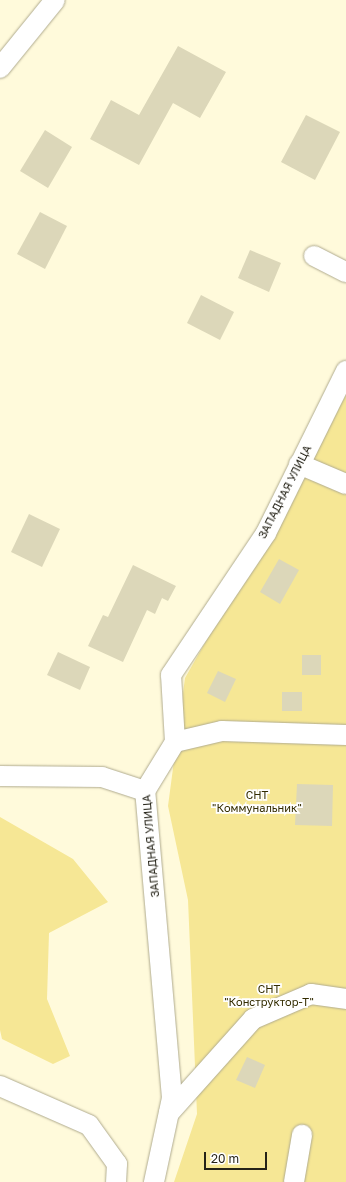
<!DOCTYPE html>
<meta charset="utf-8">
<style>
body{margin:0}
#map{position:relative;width:346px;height:1182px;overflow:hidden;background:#fffadb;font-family:"Golos Text",sans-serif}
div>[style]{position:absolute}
.green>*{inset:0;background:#f6e795}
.building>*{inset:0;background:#dcd7b9}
.roads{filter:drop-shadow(0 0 1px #b0ab8f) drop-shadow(0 0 1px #b0ab8f)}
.minor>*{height:20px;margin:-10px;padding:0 10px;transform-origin:10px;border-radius:10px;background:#fff}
span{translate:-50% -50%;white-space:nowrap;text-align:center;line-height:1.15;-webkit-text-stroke:3.5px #fff;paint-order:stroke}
.street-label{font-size:11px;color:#252318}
.park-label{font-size:11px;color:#332c00}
.scale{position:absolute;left:204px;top:1152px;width:63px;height:18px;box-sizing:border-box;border:2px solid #252318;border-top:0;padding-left:5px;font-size:12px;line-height:14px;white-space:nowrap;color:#252318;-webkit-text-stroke:3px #fff;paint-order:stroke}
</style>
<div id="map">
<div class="green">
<i style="clip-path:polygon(346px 395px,346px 1182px,174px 1182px,197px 1114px,188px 900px,168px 806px,185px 678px)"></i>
<i style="clip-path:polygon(0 817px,73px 859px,108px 902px,49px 933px,47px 999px,70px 1056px,53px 1064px,2px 1039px,0 1030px)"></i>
</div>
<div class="building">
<i style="clip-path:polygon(178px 46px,226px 72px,200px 118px,173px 103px,139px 165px,90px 139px,111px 100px,139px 115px)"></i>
<i style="clip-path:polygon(306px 115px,340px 132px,315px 180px,281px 162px)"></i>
<i style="clip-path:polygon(45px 130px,72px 147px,48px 188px,20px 171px)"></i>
<i style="clip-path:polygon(40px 212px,67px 226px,45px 269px,17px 254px)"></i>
<i style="clip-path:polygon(250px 250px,281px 263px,269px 292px,238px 278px)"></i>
<i style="clip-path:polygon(201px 295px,234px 312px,220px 340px,187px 323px)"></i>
<i style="clip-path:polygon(29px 514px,60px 529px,42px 567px,11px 552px)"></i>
<i style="clip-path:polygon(279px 559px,299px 570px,280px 604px,260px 592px)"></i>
<i style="clip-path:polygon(133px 565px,176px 586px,168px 601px,162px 598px,155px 614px,147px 610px,123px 662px,88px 646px,103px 615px,108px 617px)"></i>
<i style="clip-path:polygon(58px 652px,90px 667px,80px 690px,47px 675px)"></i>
<i style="clip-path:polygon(302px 655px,321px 655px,321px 675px,302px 675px)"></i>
<i style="clip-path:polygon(218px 671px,236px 679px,225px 702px,207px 693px)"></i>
<i style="clip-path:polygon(282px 692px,302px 692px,302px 711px,282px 711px)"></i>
<i style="clip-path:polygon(297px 784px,333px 785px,332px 826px,295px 825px)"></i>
<i style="clip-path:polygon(247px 1057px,265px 1065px,255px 1088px,236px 1080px)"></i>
</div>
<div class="roads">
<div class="minor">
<i style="left:0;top:68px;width:87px;rotate:-51deg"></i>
<i style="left:314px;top:256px;width:36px;rotate:27deg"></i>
<i style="left:299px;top:464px;width:51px;rotate:23.1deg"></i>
<i style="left:175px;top:742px;width:48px;rotate:-13.2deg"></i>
<i style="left:222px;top:731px;width:124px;rotate:1.8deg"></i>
<i style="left:0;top:776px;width:102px;rotate:0.6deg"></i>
<i style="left:102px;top:777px;width:45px;rotate:18deg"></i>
<i style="left:0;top:1086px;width:97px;rotate:23.7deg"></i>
<i style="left:89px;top:1125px;width:48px;rotate:54.3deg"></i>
<i style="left:117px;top:1164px;width:18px;rotate:93deg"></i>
<i style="left:169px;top:1113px;width:126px;rotate:-48.2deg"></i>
<i style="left:253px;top:1019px;width:63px;rotate:-23.3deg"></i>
<i style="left:311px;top:994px;width:35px;rotate:8deg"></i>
<i style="left:154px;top:1182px;width:86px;rotate:-77.9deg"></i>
<i style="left:172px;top:1098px;width:308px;rotate:-95deg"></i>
<i style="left:145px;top:791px;width:57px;rotate:-58.5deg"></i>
<i style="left:175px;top:742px;width:67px;rotate:-93.4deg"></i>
<i style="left:171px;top:675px;width:171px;rotate:-56.2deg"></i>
<i style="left:266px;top:533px;width:181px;rotate:-63.7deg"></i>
<i style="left:294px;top:1182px;width:48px;rotate:-80.3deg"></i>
</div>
</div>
<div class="street-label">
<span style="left:285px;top:492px;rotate:-63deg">ЗАПАДНАЯ УЛИЦА</span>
<span style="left:151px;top:846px;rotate:-95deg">ЗАПАДНАЯ УЛИЦА</span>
</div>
<div class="park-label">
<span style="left:257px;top:802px">СНТ<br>"Коммунальник"</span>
<span style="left:269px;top:996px">СНТ<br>"Конструктор-Т"</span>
</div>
<div class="scale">20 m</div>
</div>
